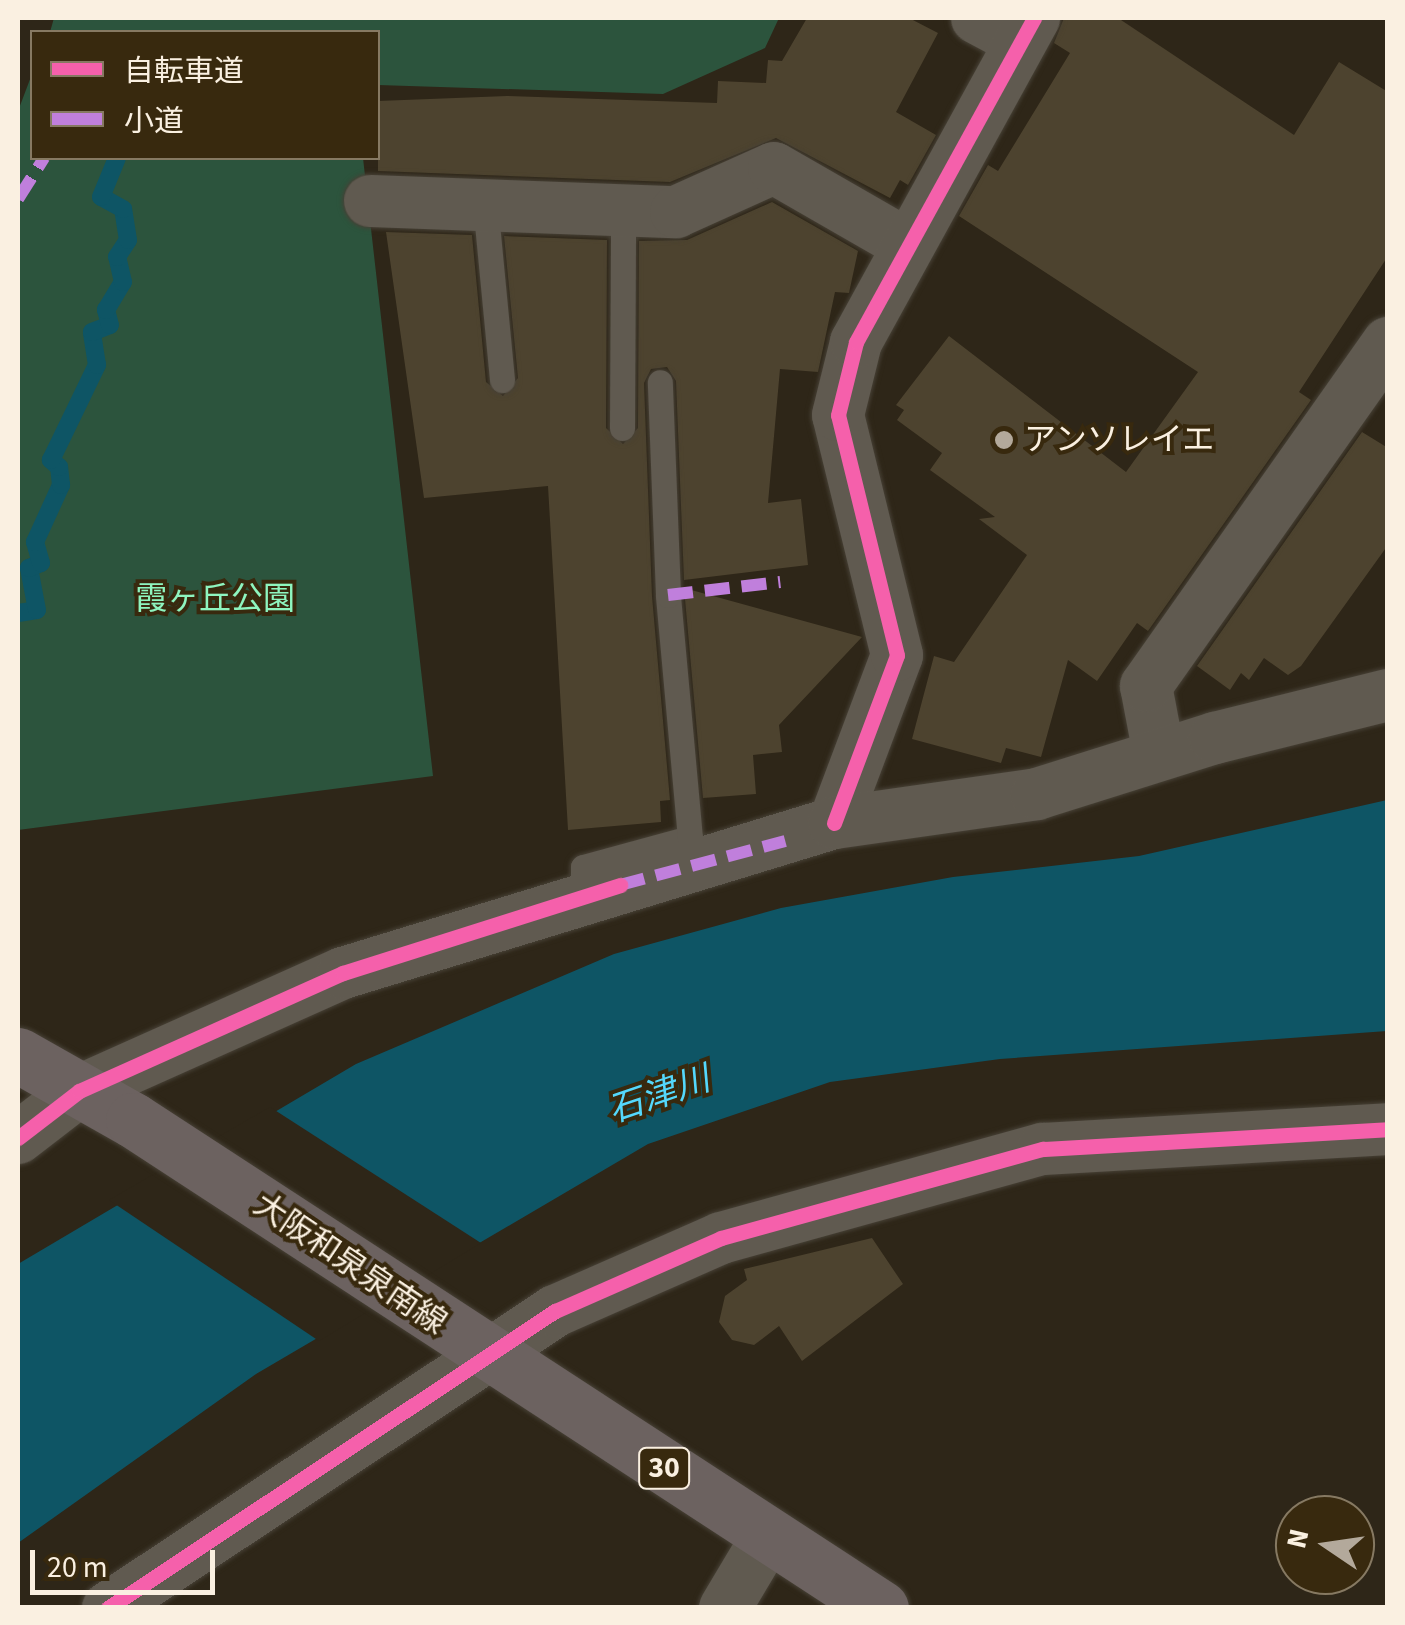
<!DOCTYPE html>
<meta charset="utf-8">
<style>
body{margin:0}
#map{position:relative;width:1405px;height:1625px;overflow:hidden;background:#2e2618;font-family:"Source Sans 3","Noto Sans JP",sans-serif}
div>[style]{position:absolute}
.green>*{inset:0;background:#2c543d}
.water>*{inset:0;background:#0e5565}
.pier>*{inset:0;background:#2e2618}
.stream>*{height:18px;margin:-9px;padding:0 9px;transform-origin:9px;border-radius:9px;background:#0e5565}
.building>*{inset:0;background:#4d432f}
.roads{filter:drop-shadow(0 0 2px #474136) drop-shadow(0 0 2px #474136)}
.lane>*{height:25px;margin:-12.5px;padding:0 12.5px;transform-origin:12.5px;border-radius:12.5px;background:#605a50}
.street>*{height:52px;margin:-26px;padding:0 26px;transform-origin:26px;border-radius:26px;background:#605a50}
.primary>*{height:55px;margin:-27.5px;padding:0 27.5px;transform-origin:27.5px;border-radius:27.5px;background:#6c6260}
.quiet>*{height:12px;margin-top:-6px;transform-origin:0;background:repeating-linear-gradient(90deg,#c07fdc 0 25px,transparent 0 37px)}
.cycleway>*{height:15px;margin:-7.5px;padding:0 7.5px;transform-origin:7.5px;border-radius:7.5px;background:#f560ab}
.dots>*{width:28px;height:28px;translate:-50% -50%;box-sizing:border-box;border:5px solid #38290e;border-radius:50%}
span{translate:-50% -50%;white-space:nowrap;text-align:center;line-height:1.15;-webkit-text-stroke:8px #38290e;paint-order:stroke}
.shield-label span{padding:2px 8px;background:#38290e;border:2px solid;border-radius:8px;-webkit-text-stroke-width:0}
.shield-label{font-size:30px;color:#faf0e1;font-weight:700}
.poi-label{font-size:32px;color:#faf0e1}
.left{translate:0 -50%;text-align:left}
.park-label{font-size:32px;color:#8ef5bf}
.street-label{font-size:32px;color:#faf0e1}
.water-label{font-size:35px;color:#54d8fc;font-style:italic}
.frame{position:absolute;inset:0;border:20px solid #faf0e1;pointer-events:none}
.legend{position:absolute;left:30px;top:30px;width:350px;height:130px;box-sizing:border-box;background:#38290e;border:2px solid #867962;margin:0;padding:12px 18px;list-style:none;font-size:30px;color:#faf0e1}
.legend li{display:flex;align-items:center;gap:20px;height:50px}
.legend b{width:50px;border:2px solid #867962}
.north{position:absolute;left:1275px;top:1495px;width:100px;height:100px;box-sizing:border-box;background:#38290e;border:2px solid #867962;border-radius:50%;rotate:283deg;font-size:28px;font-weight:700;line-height:40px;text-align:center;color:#faf0e1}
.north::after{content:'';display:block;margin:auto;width:35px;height:45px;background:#b3a99b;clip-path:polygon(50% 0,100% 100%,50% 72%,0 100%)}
.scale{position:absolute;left:30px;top:1550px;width:185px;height:45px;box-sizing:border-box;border:5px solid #faf0e1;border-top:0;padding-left:12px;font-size:30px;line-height:35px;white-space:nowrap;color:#faf0e1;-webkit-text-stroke:8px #38290e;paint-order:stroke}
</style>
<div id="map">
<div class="green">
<i style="clip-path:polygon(54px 18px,779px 18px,765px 48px,663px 94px,378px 85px,378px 32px,50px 32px)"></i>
<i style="clip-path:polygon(32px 74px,32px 158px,363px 158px,433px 776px,18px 830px,18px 111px)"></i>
</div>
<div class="water">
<i style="clip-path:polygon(1387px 800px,1387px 1031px,1000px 1059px,830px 1082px,648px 1144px,256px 1374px,18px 1543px,18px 1264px,356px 1064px,614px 954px,781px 908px,953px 877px,1139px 856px)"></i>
</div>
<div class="pier">
<i style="clip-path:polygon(270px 1107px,481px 1243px,319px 1341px,109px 1200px)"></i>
</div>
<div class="stream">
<i style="left:18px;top:613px;width:19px;rotate:-9deg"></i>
<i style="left:37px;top:610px;width:43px;rotate:-100.8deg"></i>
<i style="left:29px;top:568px;width:13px;rotate:-23deg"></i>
<i style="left:41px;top:563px;width:22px;rotate:-106deg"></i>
<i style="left:35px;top:542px;width:63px;rotate:-65.5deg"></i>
<i style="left:61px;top:485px;width:18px;rotate:-96deg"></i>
<i style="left:59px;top:467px;width:11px;rotate:-139deg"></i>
<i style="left:51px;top:460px;width:106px;rotate:-64.2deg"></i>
<i style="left:97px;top:365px;width:33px;rotate:-99deg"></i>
<i style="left:92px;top:332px;width:19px;rotate:-21deg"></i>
<i style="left:110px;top:325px;width:16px;rotate:-105deg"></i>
<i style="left:106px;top:310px;width:33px;rotate:-59deg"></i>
<i style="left:123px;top:282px;width:26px;rotate:-103deg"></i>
<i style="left:117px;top:257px;width:20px;rotate:-57deg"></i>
<i style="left:128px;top:240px;width:31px;rotate:-99deg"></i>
<i style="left:123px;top:209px;width:25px;rotate:-151deg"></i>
<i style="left:101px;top:197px;width:42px;rotate:-67.7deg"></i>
</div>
<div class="building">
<i style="clip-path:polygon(807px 18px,909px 18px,938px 33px,896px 112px,936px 135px,908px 185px,900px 180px,890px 198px,776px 138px,670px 182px,378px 171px,378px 101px,507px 96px,717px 103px,718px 81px,766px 83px,768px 60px,782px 61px)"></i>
<i style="clip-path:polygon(1064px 18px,1118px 18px,1294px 135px,1339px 62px,1388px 92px,1388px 256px,1299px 392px,1311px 400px,1148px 631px,1137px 623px,1097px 681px,1068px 660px,1041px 757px,1006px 748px,1001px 763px,912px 739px,934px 656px,954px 662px,1027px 555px,979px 519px,995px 517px,930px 470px,942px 453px,897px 420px,904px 410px,896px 405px,949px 336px,1126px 472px,1198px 372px,959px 216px,988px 165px,998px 171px,1070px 53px,1054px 43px)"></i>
<i style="clip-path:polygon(772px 202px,858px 251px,849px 293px,835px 292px,818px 372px,780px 369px,768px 503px,801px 499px,808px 565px,684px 580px,676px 381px,667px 367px,651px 369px,644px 383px,652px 596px,670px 800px,660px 801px,661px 822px,568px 830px,548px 486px,424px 498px,386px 232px,472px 235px,486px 382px,503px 396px,518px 378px,504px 236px,607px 240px,606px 428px,623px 444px,638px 428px,639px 241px,687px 240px)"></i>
<i style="clip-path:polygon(1362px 432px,1388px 448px,1388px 545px,1301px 666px,1288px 675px,1264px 658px,1249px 680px,1241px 673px,1230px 690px,1197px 666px)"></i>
<i style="clip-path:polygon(684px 588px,862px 637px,779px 725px,782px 752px,753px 755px,756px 794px,703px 798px)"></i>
<i style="clip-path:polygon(872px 1238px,903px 1284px,802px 1361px,779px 1326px,754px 1345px,732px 1340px,719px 1322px,725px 1296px,747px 1280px,744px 1269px)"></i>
</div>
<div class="roads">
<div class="lane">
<i style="left:485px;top:203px;width:178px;rotate:84.5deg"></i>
<i style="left:622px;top:428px;width:214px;rotate:-89.7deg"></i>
<i style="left:583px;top:896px;width:29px;rotate:-90deg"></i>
<i style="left:583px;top:867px;width:111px;rotate:-15.2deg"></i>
<i style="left:690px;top:838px;width:244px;rotate:-95.2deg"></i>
<i style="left:668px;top:595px;width:213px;rotate:-92.2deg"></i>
</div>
<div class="street">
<i style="left:977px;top:18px;width:49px;rotate:28.1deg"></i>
<i style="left:370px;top:201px;width:306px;rotate:2.1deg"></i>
<i style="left:676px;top:212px;width:107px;rotate:-24.2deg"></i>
<i style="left:774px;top:168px;width:152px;rotate:29.9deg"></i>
<i style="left:1159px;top:754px;width:69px;rotate:-100.8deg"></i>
<i style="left:1146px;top:686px;width:420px;rotate:-54.8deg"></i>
<i style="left:834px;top:823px;width:179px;rotate:-69.4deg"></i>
<i style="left:897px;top:655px;width:247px;rotate:-103.8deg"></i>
<i style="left:838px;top:415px;width:75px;rotate:-76.1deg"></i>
<i style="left:856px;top:342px;width:370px;rotate:-61.2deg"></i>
<i style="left:18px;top:1138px;width:77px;rotate:-37.6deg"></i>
<i style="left:79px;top:1091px;width:289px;rotate:-24.1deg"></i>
<i style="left:343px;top:973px;width:513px;rotate:-16.99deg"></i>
<i style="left:834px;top:823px;width:205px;rotate:-8.1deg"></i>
<i style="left:1037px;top:794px;width:187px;rotate:-17.5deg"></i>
<i style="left:1215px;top:738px;width:178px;rotate:-14deg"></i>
<i style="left:108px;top:1608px;width:537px;rotate:-33.6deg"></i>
<i style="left:555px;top:1311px;width:181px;rotate:-23.7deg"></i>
<i style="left:721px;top:1238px;width:334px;rotate:-15.5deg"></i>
<i style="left:1043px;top:1149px;width:346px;rotate:-3.3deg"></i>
<i style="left:725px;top:1608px;width:84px;rotate:-59.2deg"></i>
</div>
<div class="primary">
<i style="left:18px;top:1055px;width:132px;rotate:29.5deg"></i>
<i style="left:133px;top:1120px;width:893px;rotate:33.12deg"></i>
</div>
</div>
<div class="quiet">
<i style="left:18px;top:199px;width:49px;rotate:-57.6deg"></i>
<i style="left:668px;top:595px;width:113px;rotate:-6.6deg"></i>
<i style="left:620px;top:885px;width:171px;rotate:-14.9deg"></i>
</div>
<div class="cycleway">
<i style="left:834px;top:823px;width:179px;rotate:-69.4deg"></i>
<i style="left:897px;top:655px;width:247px;rotate:-103.8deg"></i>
<i style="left:838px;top:415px;width:75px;rotate:-76.1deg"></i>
<i style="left:856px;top:342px;width:370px;rotate:-61.2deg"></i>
<i style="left:18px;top:1138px;width:77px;rotate:-37.6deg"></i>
<i style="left:79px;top:1091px;width:289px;rotate:-24.1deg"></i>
<i style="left:343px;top:973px;width:291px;rotate:-17.6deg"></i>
<i style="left:108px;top:1608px;width:537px;rotate:-33.6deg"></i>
<i style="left:555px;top:1311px;width:181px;rotate:-23.7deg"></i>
<i style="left:721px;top:1238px;width:334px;rotate:-15.5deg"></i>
<i style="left:1043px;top:1149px;width:346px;rotate:-3.3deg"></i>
</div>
<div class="dots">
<i style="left:1004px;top:440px;background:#b3a99b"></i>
</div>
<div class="shield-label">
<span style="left:664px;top:1468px">30</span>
</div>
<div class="poi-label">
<span class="left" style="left:1024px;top:440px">アンソレイエ</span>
</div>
<div class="park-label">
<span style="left:215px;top:599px">霞ヶ丘公園</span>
</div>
<div class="street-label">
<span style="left:350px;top:1264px;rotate:34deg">大阪和泉泉南線</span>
</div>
<div class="water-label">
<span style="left:659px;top:1095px;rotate:-19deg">石津川</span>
</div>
<div class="frame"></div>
<ul class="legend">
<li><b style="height:12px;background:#f560ab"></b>自転車道</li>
<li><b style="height:12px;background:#c07fdc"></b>小道</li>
</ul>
<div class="north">N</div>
<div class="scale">20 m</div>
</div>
